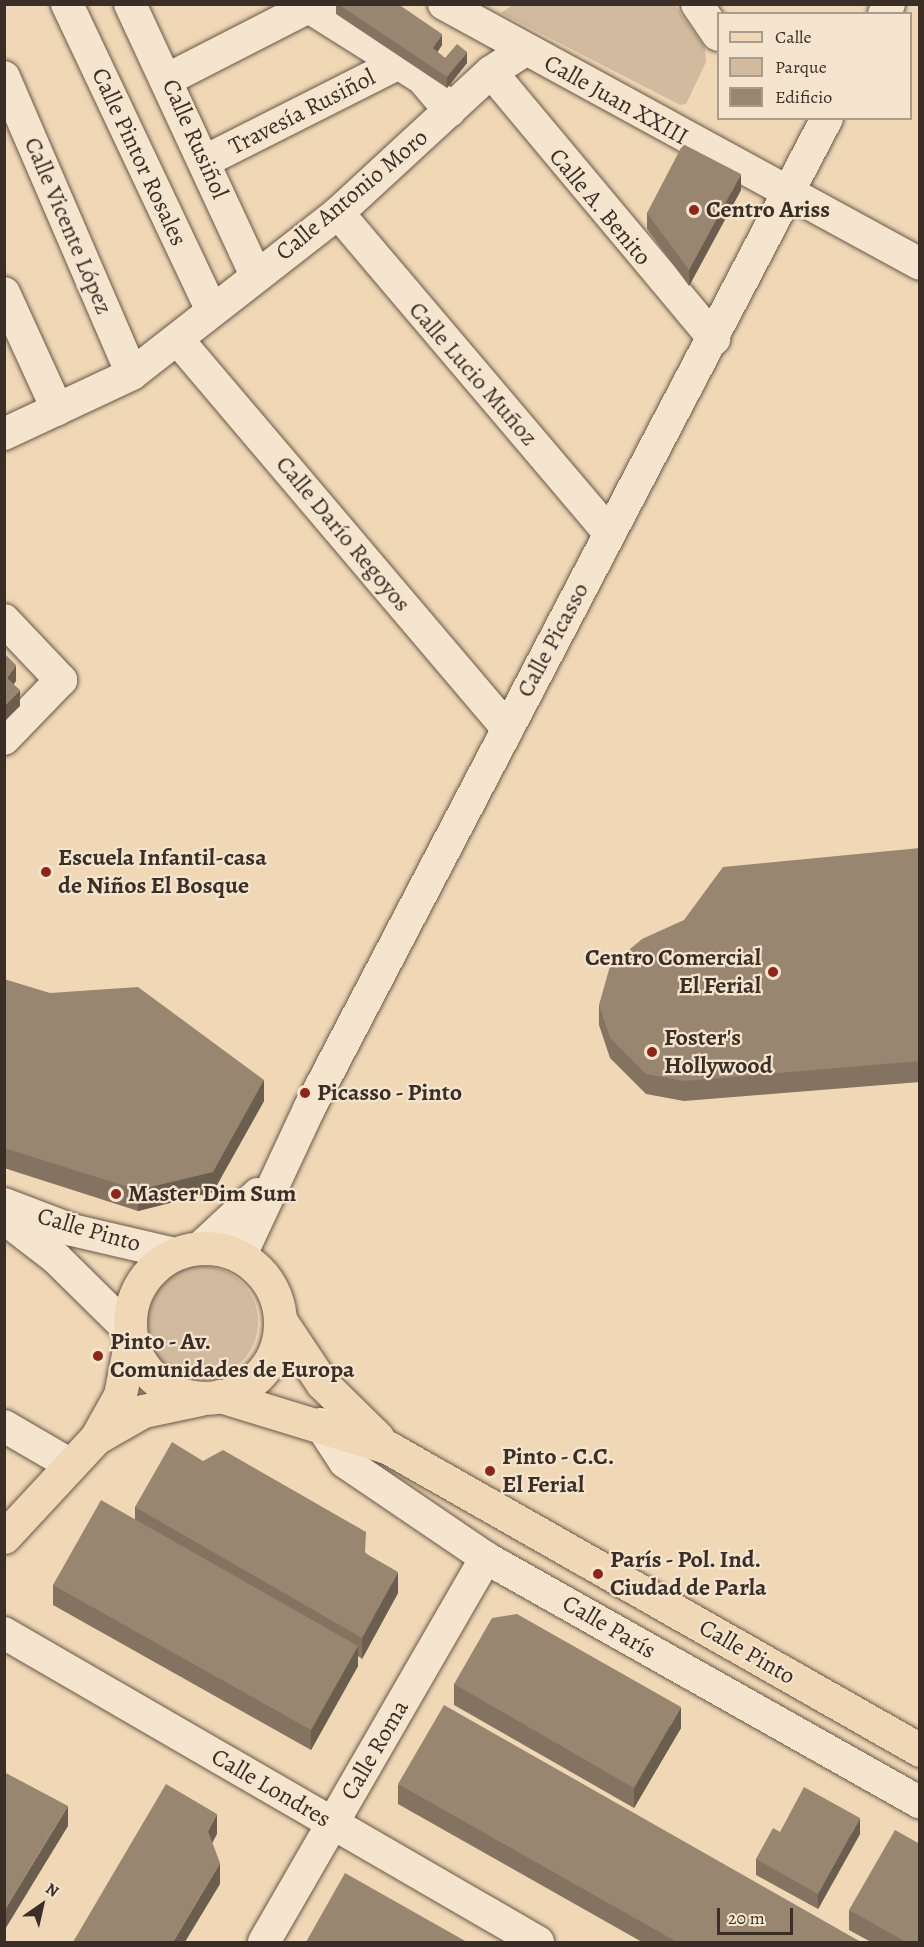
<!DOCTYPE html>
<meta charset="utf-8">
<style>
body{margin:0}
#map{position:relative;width:924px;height:1947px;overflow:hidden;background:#f0d7b5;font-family:Alegreya,serif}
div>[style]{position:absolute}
.green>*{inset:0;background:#d1ba9d}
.round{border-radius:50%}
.roads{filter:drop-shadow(0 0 2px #68584a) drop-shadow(0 0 2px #68584a)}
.minor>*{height:32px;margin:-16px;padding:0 16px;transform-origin:16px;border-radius:16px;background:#f5e5cf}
.major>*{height:33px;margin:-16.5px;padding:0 16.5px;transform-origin:16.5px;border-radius:16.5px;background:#f0d7b5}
.major>.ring{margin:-16.5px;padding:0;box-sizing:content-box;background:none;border:33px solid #f0d7b5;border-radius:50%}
.wall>*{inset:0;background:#847361}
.shaded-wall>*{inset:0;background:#6b5e4f}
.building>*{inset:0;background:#998671}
.dots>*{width:16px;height:16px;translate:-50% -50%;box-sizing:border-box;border:3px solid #f5e5cf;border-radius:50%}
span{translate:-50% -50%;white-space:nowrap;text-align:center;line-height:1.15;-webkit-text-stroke:4.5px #f5e5cf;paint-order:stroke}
.street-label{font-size:24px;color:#3a2e27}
.poi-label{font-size:24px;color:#3a2e27;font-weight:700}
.left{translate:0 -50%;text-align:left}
.right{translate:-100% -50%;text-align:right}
.frame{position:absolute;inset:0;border:6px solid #3a2e27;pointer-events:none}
.legend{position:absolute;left:717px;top:12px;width:195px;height:108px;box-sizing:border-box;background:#f5e5cf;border:2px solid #aa9c8c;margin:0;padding:8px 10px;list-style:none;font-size:18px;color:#3a2e27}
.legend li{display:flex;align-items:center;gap:12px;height:30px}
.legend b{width:30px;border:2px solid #aa9c8c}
.north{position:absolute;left:12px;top:1875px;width:60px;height:60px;-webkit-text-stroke:4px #f5e5cf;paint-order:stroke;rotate:34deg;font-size:16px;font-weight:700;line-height:24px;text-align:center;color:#3a2e27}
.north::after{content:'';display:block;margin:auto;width:21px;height:27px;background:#3a2e27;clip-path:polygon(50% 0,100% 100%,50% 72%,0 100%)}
.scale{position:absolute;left:717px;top:1908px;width:76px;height:27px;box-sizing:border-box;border:3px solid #3a2e27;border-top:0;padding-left:8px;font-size:18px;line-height:21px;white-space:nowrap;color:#3a2e27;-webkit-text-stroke:4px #f5e5cf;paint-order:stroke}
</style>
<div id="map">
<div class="green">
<i style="clip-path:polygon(514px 4px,675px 5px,705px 48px,706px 62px,686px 104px,680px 105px,501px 13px)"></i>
<i class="round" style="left:146px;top:1266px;width:112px;height:112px"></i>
</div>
<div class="roads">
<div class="minor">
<i style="left:67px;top:4px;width:337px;rotate:64.7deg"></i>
<i style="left:130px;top:4px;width:299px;rotate:65.1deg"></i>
<i style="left:304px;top:4px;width:139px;rotate:32.1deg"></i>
<i style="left:422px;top:78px;width:43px;rotate:49.7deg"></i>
<i style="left:444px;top:4px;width:542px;rotate:28.64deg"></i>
<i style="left:697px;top:4px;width:37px;rotate:56deg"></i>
<i style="left:884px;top:14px;width:11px;rotate:-63deg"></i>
<i style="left:491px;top:72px;width:348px;rotate:50.1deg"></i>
<i style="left:4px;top:77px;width:323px;rotate:66.7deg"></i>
<i style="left:168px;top:79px;width:158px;rotate:-27.1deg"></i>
<i style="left:205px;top:161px;width:217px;rotate:-26.8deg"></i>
<i style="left:338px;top:213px;width:419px;rotate:49.7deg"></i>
<i style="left:4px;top:293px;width:128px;rotate:65.4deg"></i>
<i style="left:178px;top:340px;width:509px;rotate:49.7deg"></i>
<i style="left:4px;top:434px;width:141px;rotate:-25.1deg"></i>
<i style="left:132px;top:374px;width:261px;rotate:-38deg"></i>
<i style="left:338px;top:213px;width:208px;rotate:-42.7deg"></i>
<i style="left:491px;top:72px;width:40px;rotate:-32.9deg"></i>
<i style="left:4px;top:620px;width:83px;rotate:46.5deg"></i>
<i style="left:61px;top:680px;width:82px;rotate:134deg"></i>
<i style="left:4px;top:1204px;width:73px;rotate:20.9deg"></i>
<i style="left:72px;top:1230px;width:106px;rotate:13.1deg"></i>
<i style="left:4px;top:1218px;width:66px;rotate:37.6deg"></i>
<i style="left:56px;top:1258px;width:104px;rotate:44.6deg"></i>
<i style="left:200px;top:1248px;width:79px;rotate:-43deg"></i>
<i style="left:240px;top:1257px;width:163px;rotate:-65deg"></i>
<i style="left:309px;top:1109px;width:1118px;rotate:-62.4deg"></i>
<i style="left:320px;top:1424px;width:45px;rotate:56.7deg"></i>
<i style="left:345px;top:1462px;width:171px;rotate:34.2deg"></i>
<i style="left:486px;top:1558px;width:498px;rotate:29.4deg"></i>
<i style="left:4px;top:1426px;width:78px;rotate:30.2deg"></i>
<i style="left:4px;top:1633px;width:617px;rotate:30.06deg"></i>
<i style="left:264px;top:1942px;width:444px;rotate:-60deg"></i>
</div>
<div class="major">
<i class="ring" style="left:130px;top:1248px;width:117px;height:117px"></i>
<i style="left:280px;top:1320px;width:76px;rotate:56.3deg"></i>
<i style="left:322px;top:1383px;width:78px;rotate:44.5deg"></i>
<i style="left:220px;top:1396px;width:175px;rotate:17deg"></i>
<i style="left:387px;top:1447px;width:613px;rotate:29.62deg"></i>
<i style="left:96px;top:1438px;width:54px;rotate:-29.9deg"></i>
<i style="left:143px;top:1411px;width:58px;rotate:-11.9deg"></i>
<i style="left:4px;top:1537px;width:135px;rotate:-47.1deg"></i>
<i style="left:96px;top:1438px;width:49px;rotate:-60.8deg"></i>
<i style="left:120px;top:1395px;width:57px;rotate:-78.9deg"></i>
</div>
</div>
<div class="wall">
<i style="clip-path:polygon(336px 4px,398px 4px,442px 45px,437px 52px,445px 58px,467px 63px,447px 88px,336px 14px)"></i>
<i style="clip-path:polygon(741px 190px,689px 286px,647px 229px,647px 213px)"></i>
<i style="clip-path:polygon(920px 848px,920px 1082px,684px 1101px,646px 1094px,610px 1058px,599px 1025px,599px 1005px)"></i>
<i style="clip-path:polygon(4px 979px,264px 1101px,213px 1192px,138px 1211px,4px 1168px)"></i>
<i style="clip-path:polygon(203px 1461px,366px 1553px,398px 1593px,362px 1659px,358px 1656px,358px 1666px,311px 1750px,53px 1605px,53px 1585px,135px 1520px,135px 1507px)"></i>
<i style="clip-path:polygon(454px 1684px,681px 1728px,634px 1808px,454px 1705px)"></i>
<i style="clip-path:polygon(398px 1784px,861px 1942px,642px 1942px,398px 1804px)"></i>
<i style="clip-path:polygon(780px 1832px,860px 1834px,818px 1909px,756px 1875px,756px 1859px)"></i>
<i style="clip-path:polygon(849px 1910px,920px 1942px,871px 1942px,849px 1930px)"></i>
</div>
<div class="shaded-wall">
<i style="clip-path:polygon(442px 34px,442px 45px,433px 59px,433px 48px)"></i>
<i style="clip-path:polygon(467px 52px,467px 63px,447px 88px,447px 77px)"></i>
<i style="clip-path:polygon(741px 174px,741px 190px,689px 286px,689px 270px)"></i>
<i style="clip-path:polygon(16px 665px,16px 681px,7px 694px,7px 678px)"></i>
<i style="clip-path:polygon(20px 690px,20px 706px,4px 722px,4px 706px)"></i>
<i style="clip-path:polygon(264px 1080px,264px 1101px,213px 1192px,138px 1211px,138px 1190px)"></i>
<i style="clip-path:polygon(398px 1572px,398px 1593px,362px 1659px,362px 1638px)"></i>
<i style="clip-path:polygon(358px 1646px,358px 1666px,311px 1750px,311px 1730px)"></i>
<i style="clip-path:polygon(681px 1707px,681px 1728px,634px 1808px,634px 1788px)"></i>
<i style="clip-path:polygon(68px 1806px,68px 1826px,4px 1931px,4px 1911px)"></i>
<i style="clip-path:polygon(217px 1814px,217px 1834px,208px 1851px,208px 1831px)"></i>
<i style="clip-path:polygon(860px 1818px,860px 1834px,818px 1909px,818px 1894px)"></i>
<i style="clip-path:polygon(220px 1863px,220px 1884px,185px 1942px,173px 1942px)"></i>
</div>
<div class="building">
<i style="clip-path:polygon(338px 4px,398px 4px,442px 34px,433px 48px,445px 58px,457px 44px,467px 52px,447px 77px)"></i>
<i style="clip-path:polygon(683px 144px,741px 174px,689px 270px,647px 213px)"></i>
<i style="clip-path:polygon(4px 653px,16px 665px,7px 678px,20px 690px,4px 706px)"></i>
<i style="clip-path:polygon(920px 848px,920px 1061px,684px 1081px,646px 1074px,610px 1038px,599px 1005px,610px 966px,642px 939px,684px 920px,723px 867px)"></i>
<i style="clip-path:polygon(4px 979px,50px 993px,138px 987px,264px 1080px,213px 1172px,138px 1190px,4px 1148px)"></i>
<i style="clip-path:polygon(172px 1442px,203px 1461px,223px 1450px,366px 1532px,365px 1553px,398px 1572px,362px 1638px,135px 1507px)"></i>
<i style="clip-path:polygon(101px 1500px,358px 1646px,311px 1730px,53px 1585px)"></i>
<i style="clip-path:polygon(517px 1614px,681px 1707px,634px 1788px,454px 1684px,492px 1618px)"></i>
<i style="clip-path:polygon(444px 1705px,861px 1942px,677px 1942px,398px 1784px)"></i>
<i style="clip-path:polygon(4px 1772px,68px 1806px,4px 1911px)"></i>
<i style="clip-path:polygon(166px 1784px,217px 1814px,208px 1831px,220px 1863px,173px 1942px,73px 1942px)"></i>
<i style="clip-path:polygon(804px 1787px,860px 1818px,818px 1894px,756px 1859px,773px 1828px,780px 1832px)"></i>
<i style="clip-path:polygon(895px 1830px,920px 1844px,920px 1942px,906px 1942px,849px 1910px)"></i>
<i style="clip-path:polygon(345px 1873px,467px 1942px,306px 1942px)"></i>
</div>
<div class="dots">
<i style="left:694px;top:210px;background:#8f2418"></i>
<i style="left:46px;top:872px;background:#8f2418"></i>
<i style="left:773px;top:972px;background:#8f2418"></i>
<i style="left:652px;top:1052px;background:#8f2418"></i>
<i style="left:305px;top:1093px;background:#8f2418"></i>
<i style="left:116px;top:1194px;background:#8f2418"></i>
<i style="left:98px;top:1356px;background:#8f2418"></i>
<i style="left:490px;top:1471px;background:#8f2418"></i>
<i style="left:598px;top:1574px;background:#8f2418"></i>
</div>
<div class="street-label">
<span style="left:616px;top:100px;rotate:29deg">Calle Juan XXIII</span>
<span style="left:302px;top:112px;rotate:-27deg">Travesía Rusiñol</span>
<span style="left:195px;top:139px;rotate:66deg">Calle Rusiñol</span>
<span style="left:139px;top:157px;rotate:65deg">Calle Pintor Rosales</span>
<span style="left:352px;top:195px;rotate:-40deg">Calle Antonio Moro</span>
<span style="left:600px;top:207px;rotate:50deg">Calle A. Benito</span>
<span style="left:68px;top:226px;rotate:67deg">Calle Vicente López</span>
<span style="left:473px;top:374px;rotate:49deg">Calle Lucio Muñoz</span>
<span style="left:343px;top:534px;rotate:50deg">Calle Darío Regoyos</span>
<span style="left:553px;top:640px;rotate:-62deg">Calle Picasso</span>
<span style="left:89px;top:1230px;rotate:16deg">Calle Pinto</span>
<span style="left:609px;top:1627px;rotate:30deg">Calle París</span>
<span style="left:747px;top:1652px;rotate:30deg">Calle Pinto</span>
<span style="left:375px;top:1750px;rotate:-60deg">Calle Roma</span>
<span style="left:271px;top:1788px;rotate:30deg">Calle Londres</span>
</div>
<div class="poi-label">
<span class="left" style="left:706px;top:210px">Centro Ariss</span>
<span class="left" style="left:58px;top:872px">Escuela Infantil-casa<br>de Niños El Bosque</span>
<span class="right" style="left:761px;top:972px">Centro Comercial<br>El Ferial</span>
<span class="left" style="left:664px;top:1052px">Foster's<br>Hollywood</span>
<span class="left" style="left:317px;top:1093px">Picasso - Pinto</span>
<span class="left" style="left:128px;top:1194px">Master Dim Sum</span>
<span class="left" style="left:110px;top:1356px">Pinto - Av.<br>Comunidades de Europa</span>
<span class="left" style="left:502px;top:1471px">Pinto - C.C.<br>El Ferial</span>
<span class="left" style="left:610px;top:1574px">París - Pol. Ind.<br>Ciudad de Parla</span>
</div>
<div class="frame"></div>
<ul class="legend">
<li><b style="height:8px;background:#f0d7b5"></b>Calle</li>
<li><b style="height:16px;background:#d1ba9d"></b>Parque</li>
<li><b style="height:16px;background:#998671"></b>Edificio</li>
</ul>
<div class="north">N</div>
<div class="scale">20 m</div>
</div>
